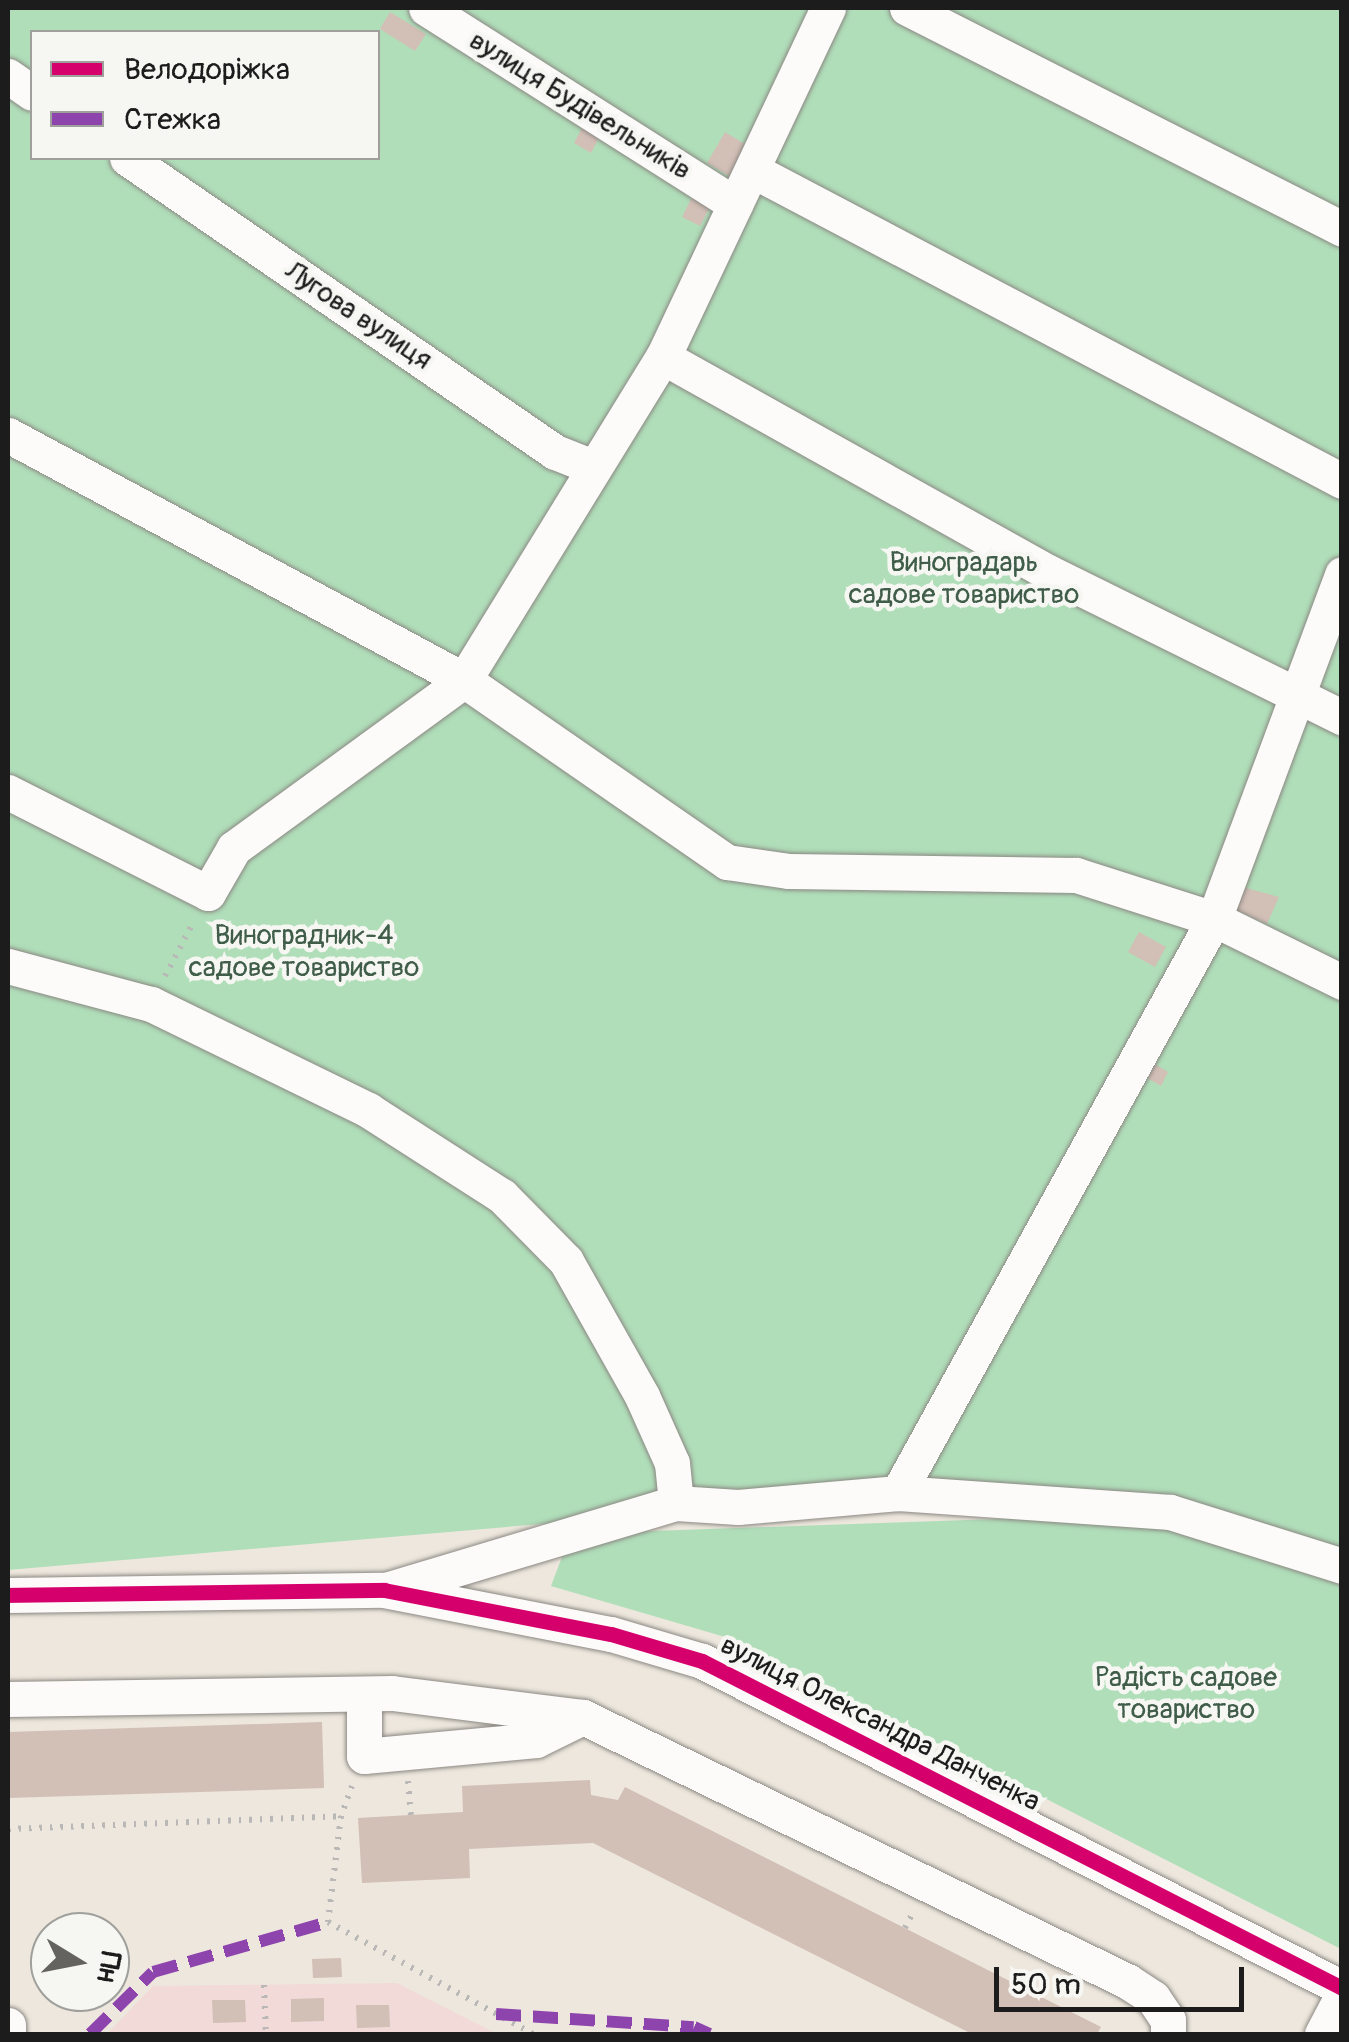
<!DOCTYPE html>
<meta charset="utf-8">
<style>
body{margin:0}
#map{position:relative;width:1349px;height:2042px;overflow:hidden;background:#ede7dd;font-family:Pangolin,sans-serif}
div>[style]{position:absolute}
.built>*{inset:0;background:#f2dad9}
.green>*{inset:0;background:#b0deb9}
.building>*{inset:0;background:#d2bfb6}
.path>*{height:6px;margin-top:-3px;transform-origin:0;background:repeating-linear-gradient(90deg,#b9b8b7 0 2.5px,transparent 0 10.5px)}
.roads{filter:drop-shadow(0 0 2px #8b8883) drop-shadow(0 0 2px #8b8883)}
.minor>*{height:35px;margin:-17.5px;padding:0 17.5px;transform-origin:17.5px;border-radius:17.5px;background:#fcfbfa}
.quiet>*{height:12px;margin-top:-6px;transform-origin:0;background:repeating-linear-gradient(90deg,#8e44ad 0 25px,transparent 0 37px)}
.cycleway>*{height:15px;margin:-7.5px;padding:0 7.5px;transform-origin:7.5px;border-radius:7.5px;background:#d6006c}
span{translate:-50% -50%;white-space:nowrap;text-align:center;line-height:1.15;-webkit-text-stroke:9px #f6f6f2;paint-order:stroke}
.street-label{font-size:28px;color:#1c1c1c}
.park-label{font-size:28px;color:#3f5d49}
.frame{position:absolute;inset:0;border:10px solid #1c1c1c;pointer-events:none}
.legend{position:absolute;left:30px;top:30px;width:350px;height:130px;box-sizing:border-box;background:#f6f6f2;border:2px solid #9f9f9c;margin:0;padding:12px 18px;list-style:none;font-size:30px;color:#1c1c1c}
.legend li{display:flex;align-items:center;gap:20px;height:50px}
.legend b{width:50px;border:2px solid #9f9f9c}
.north{position:absolute;left:30px;top:1912px;width:100px;height:100px;box-sizing:border-box;background:#f6f6f2;border:2px solid #9f9f9c;border-radius:50%;rotate:100deg;font-size:28px;font-weight:700;line-height:40px;text-align:center;color:#1c1c1c}
.north::after{content:'';display:block;margin:auto;width:35px;height:45px;background:#656360;clip-path:polygon(50% 0,100% 100%,50% 72%,0 100%)}
.scale{position:absolute;left:994px;top:1967px;width:250px;height:45px;box-sizing:border-box;border:5px solid #1c1c1c;border-top:0;padding-left:12px;font-size:30px;line-height:35px;white-space:nowrap;color:#1c1c1c;-webkit-text-stroke:8px #f6f6f2;paint-order:stroke}
</style>
<div id="map">
<div class="built">
<i style="clip-path:polygon(397px 1983px,497px 2034px,107px 2034px,153px 1986px)"></i>
</div>
<div class="green">
<i style="clip-path:polygon(evenodd,8px 8px,1341px 8px,1341px 1551px,1156px 1493px,912px 1483px,738px 1507px,8px 1570px,8px 8px,32px 32px,378px 32px,378px 158px,32px 158px,32px 32px)"></i>
<i style="clip-path:polygon(1053px 1517px,1179px 1525px,1341px 1585px,1341px 1949px,732px 1639px,551px 1586px,565px 1549px,623px 1532px)"></i>
</div>
<div class="building">
<i style="clip-path:polygon(390px 12px,426px 34px,415px 51px,380px 29px)"></i>
<i style="clip-path:polygon(584px 124px,601px 134px,591px 153px,574px 143px)"></i>
<i style="clip-path:polygon(725px 132px,750px 147px,731px 177px,707px 163px)"></i>
<i style="clip-path:polygon(692px 197px,710px 207px,700px 226px,682px 217px)"></i>
<i style="clip-path:polygon(1246px 888px,1279px 897px,1267px 924px,1236px 910px)"></i>
<i style="clip-path:polygon(1139px 932px,1166px 947px,1155px 967px,1128px 952px)"></i>
<i style="clip-path:polygon(1148px 1060px,1168px 1072px,1161px 1086px,1140px 1074px)"></i>
<i style="clip-path:polygon(322px 1722px,324px 1788px,8px 1798px,8px 1732px)"></i>
<i style="clip-path:polygon(590px 1780px,591px 1795px,618px 1800px,625px 1787px,1101px 2027px,1097px 2034px,972px 2034px,593px 1843px,469px 1849px,470px 1878px,362px 1883px,358px 1818px,463px 1812px,462px 1786px)"></i>
<i style="clip-path:polygon(341px 1958px,342px 1977px,313px 1978px,312px 1959px)"></i>
<i style="clip-path:polygon(324px 1998px,324px 2021px,291px 2022px,291px 1999px)"></i>
<i style="clip-path:polygon(212px 2000px,245px 2000px,246px 2022px,213px 2023px)"></i>
<i style="clip-path:polygon(356px 2005px,389px 2005px,390px 2027px,357px 2028px)"></i>
</div>
<div class="path">
<i style="left:165px;top:976px;width:62px;rotate:-62.2deg"></i>
<i style="left:408px;top:1781px;width:34px;rotate:85deg"></i>
<i style="left:352px;top:1786px;width:32px;rotate:110deg"></i>
<i style="left:341px;top:1816px;width:107px;rotate:97deg"></i>
<i style="left:328px;top:1922px;width:234px;rotate:28.6deg"></i>
<i style="left:8px;top:1829px;width:333px;rotate:-2.2deg"></i>
<i style="left:905px;top:1928px;width:18px;rotate:-63deg"></i>
<i style="left:264px;top:1985px;width:49px;rotate:87.7deg"></i>
<i style="left:1016px;top:1985px;width:19px;rotate:-65deg"></i>
</div>
<div class="roads">
<div class="minor">
<i style="left:426px;top:8px;width:366px;rotate:32.4deg"></i>
<i style="left:907px;top:8px;width:488px;rotate:26.9deg"></i>
<i style="left:8px;top:76px;width:29px;rotate:35deg"></i>
<i style="left:127px;top:158px;width:519px;rotate:34.49deg"></i>
<i style="left:555px;top:452px;width:41px;rotate:21.5deg"></i>
<i style="left:752px;top:170px;width:667px;rotate:27.79deg"></i>
<i style="left:663px;top:357px;width:443px;rotate:29.2deg"></i>
<i style="left:1050px;top:573px;width:326px;rotate:26.3deg"></i>
<i style="left:8px;top:435px;width:518px;rotate:28.25deg"></i>
<i style="left:464px;top:680px;width:320px;rotate:34.7deg"></i>
<i style="left:727px;top:862px;width:63px;rotate:8.3deg"></i>
<i style="left:789px;top:871px;width:287px;rotate:0.8deg"></i>
<i style="left:1076px;top:875px;width:145px;rotate:17.7deg"></i>
<i style="left:1214px;top:919px;width:143px;rotate:26.2deg"></i>
<i style="left:8px;top:792px;width:224px;rotate:26.8deg"></i>
<i style="left:208px;top:893px;width:52px;rotate:-60deg"></i>
<i style="left:234px;top:848px;width:285px;rotate:-36.1deg"></i>
<i style="left:464px;top:680px;width:379px;rotate:-58.4deg"></i>
<i style="left:663px;top:357px;width:386px;rotate:-64.7deg"></i>
<i style="left:8px;top:966px;width:148px;rotate:14.9deg"></i>
<i style="left:151px;top:1004px;width:242px;rotate:26deg"></i>
<i style="left:368px;top:1110px;width:159px;rotate:32.7deg"></i>
<i style="left:502px;top:1196px;width:91px;rotate:45.4deg"></i>
<i style="left:566px;top:1261px;width:155px;rotate:60.6deg"></i>
<i style="left:642px;top:1396px;width:73px;rotate:65.9deg"></i>
<i style="left:672px;top:1463px;width:40px;rotate:84.3deg"></i>
<i style="left:898px;top:1493px;width:655px;rotate:-61.17deg"></i>
<i style="left:1214px;top:919px;width:368px;rotate:-69.6deg"></i>
<i style="left:389px;top:1589px;width:300px;rotate:-16.7deg"></i>
<i style="left:676px;top:1503px;width:62px;rotate:3.7deg"></i>
<i style="left:738px;top:1507px;width:161px;rotate:-5deg"></i>
<i style="left:898px;top:1493px;width:273px;rotate:4deg"></i>
<i style="left:1170px;top:1512px;width:180px;rotate:17.4deg"></i>
<i style="left:8px;top:1595px;width:376px;rotate:-0.8deg"></i>
<i style="left:384px;top:1590px;width:231px;rotate:11deg"></i>
<i style="left:611px;top:1634px;width:95px;rotate:16.5deg"></i>
<i style="left:702px;top:1661px;width:719px;rotate:27.06deg"></i>
<i style="left:364px;top:1694px;width:62px;rotate:90deg"></i>
<i style="left:364px;top:1756px;width:173px;rotate:-5.3deg"></i>
<i style="left:536px;top:1740px;width:52px;rotate:-26.1deg"></i>
<i style="left:8px;top:1699px;width:384px;rotate:-0.9deg"></i>
<i style="left:392px;top:1693px;width:193px;rotate:7.2deg"></i>
<i style="left:583px;top:1717px;width:605px;rotate:25.89deg"></i>
<i style="left:1127px;top:1981px;width:31px;rotate:33deg"></i>
<i style="left:1153px;top:1998px;width:27px;rotate:56deg"></i>
<i style="left:1168px;top:2020px;width:14px;rotate:90deg"></i>
<i style="left:8px;top:2025px;width:9px;rotate:90deg"></i>
<i style="left:1322px;top:2034px;width:43px;rotate:-62.2deg"></i>
</div>
</div>
<div class="quiet">
<i style="left:496px;top:2014px;width:198px;rotate:3.8deg"></i>
<i style="left:694px;top:2027px;width:17px;rotate:24deg"></i>
<i style="left:90px;top:2034px;width:88px;rotate:-44.5deg"></i>
<i style="left:153px;top:1972px;width:182px;rotate:-15.9deg"></i>
</div>
<div class="cycleway">
<i style="left:8px;top:1595px;width:376px;rotate:-0.8deg"></i>
<i style="left:384px;top:1590px;width:231px;rotate:11deg"></i>
<i style="left:611px;top:1634px;width:95px;rotate:16.5deg"></i>
<i style="left:702px;top:1661px;width:719px;rotate:27.06deg"></i>
</div>
<div class="street-label">
<span style="left:580px;top:106px;rotate:32deg">вулиця Будівельників</span>
<span style="left:358px;top:316px;rotate:34deg">Лугова вулиця</span>
<span style="left:880px;top:1724px;rotate:27deg">вулиця Олександра Данченка</span>
</div>
<div class="park-label">
<span style="left:964px;top:579px">Виноградарь<br>садове товариство</span>
<span style="left:304px;top:952px">Виноградник-4<br>садове товариство</span>
<span style="left:1186px;top:1694px">Радість садове<br>товариство</span>
</div>
<div class="frame"></div>
<ul class="legend">
<li><b style="height:12px;background:#d6006c"></b>Велодоріжка</li>
<li><b style="height:12px;background:#8e44ad"></b>Стежка</li>
</ul>
<div class="north">Пн</div>
<div class="scale">50 m</div>
</div>
